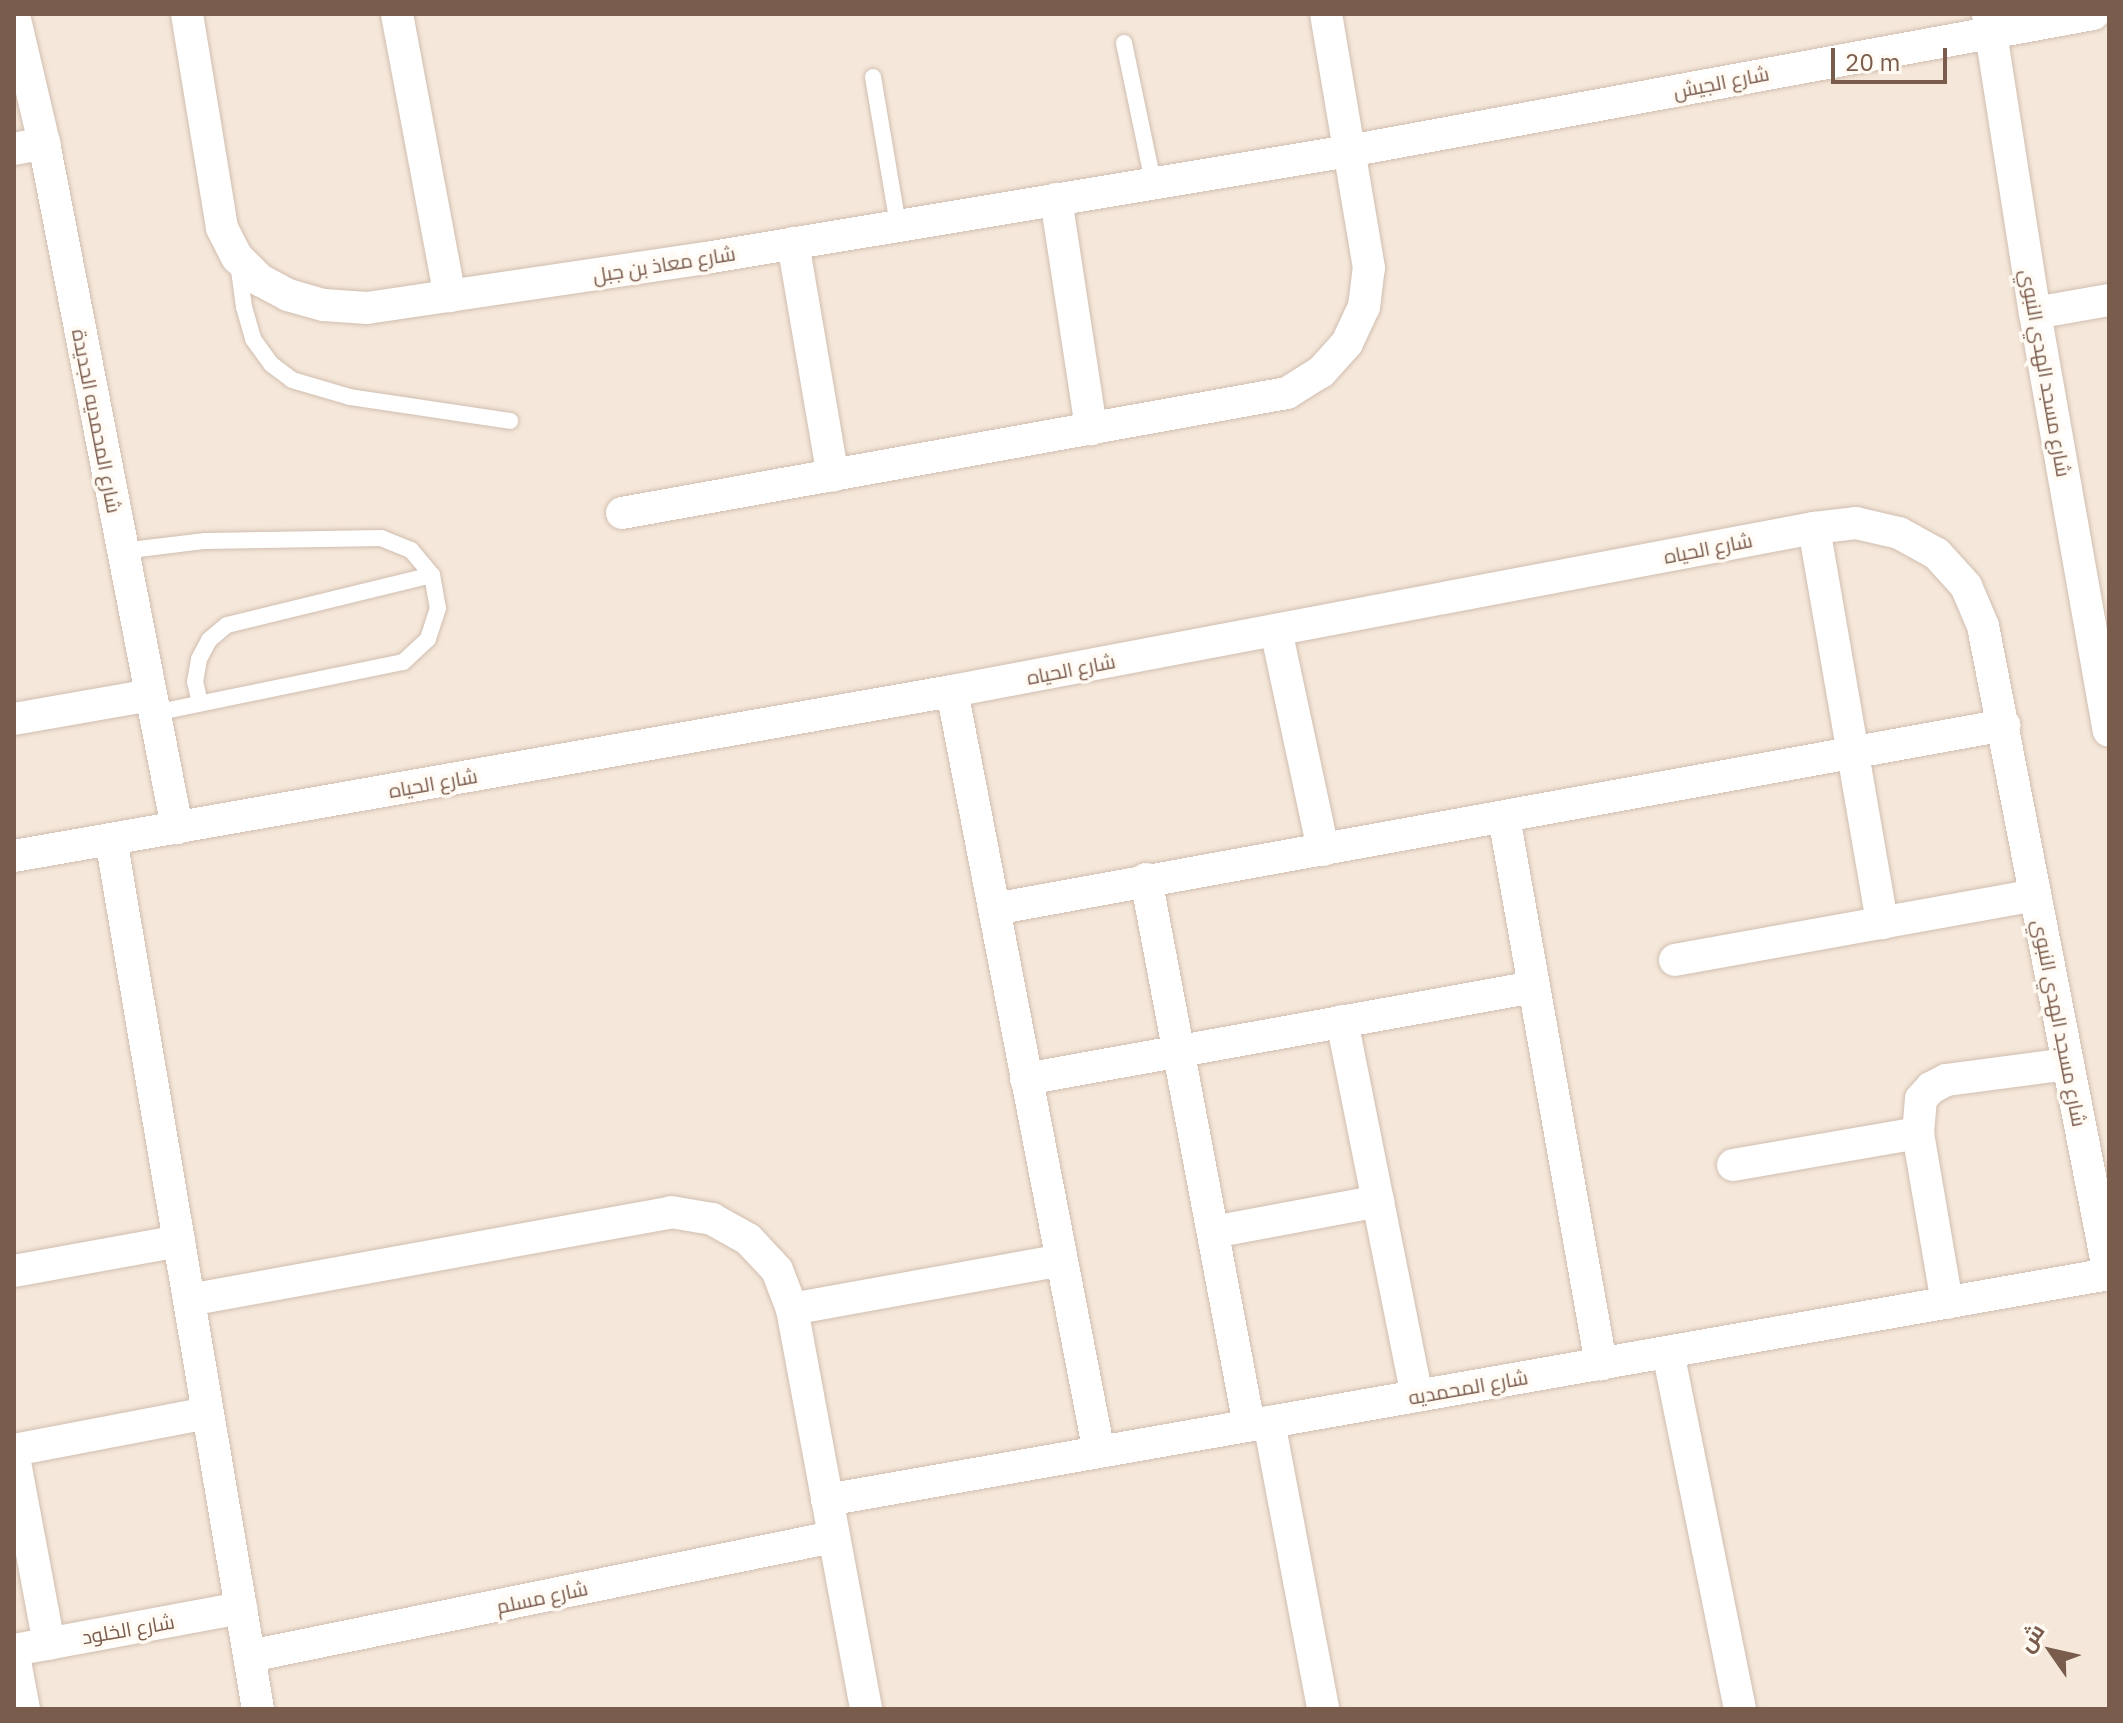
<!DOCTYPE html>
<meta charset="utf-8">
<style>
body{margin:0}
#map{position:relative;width:2123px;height:1723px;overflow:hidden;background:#fdf6ec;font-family:"IBM Plex Sans",Cairo,sans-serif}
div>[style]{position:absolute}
.residential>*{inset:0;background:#f5e8da}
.roads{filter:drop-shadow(0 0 2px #d1beb0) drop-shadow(0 0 2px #d1beb0)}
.service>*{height:16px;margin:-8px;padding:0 8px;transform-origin:8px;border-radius:8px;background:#fff}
.minor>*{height:32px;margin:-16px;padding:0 16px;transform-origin:16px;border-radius:16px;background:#fff}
span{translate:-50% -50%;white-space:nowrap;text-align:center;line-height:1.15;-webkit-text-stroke:7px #fffaf3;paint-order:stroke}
.street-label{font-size:20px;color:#7a5c4d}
.frame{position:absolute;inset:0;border:16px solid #7a5c4d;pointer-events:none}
.north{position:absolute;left:2011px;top:1611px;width:80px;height:80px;-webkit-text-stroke:6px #fffaf3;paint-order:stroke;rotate:304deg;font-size:22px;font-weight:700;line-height:32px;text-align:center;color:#7a5c4d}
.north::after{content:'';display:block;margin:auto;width:28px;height:36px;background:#7a5c4d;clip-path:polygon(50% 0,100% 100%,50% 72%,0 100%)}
.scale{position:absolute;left:1831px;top:48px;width:116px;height:36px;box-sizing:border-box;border:4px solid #7a5c4d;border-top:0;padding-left:10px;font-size:24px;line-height:28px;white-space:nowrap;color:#7a5c4d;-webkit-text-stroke:6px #fffaf3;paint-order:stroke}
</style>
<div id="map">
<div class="residential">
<i style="clip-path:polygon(14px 14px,2109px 14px,2109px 1709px,14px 1709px)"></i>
</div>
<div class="roads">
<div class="service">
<i style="left:1124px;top:43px;width:142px;rotate:78.2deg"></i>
<i style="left:873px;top:77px;width:150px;rotate:80.4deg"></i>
<i style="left:238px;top:263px;width:44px;rotate:82.2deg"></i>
<i style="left:244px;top:307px;width:33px;rotate:74deg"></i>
<i style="left:253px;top:339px;width:31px;rotate:54deg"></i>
<i style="left:271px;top:364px;width:26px;rotate:37deg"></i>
<i style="left:292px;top:380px;width:60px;rotate:16.3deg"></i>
<i style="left:350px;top:397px;width:162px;rotate:8.5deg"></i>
<i style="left:122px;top:551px;width:84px;rotate:-6.9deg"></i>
<i style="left:205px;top:541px;width:176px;rotate:-1deg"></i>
<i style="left:381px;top:538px;width:32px;rotate:22deg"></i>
<i style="left:411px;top:550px;width:33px;rotate:50deg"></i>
<i style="left:432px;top:575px;width:34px;rotate:80deg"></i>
<i style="left:438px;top:608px;width:33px;rotate:108deg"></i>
<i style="left:428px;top:639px;width:34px;rotate:137deg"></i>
<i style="left:403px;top:662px;width:253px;rotate:168.4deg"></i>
<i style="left:200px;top:703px;width:22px;rotate:-103deg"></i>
<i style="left:195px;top:682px;width:23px;rotate:-80deg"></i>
<i style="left:199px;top:659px;width:21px;rotate:-62deg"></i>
<i style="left:209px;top:640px;width:23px;rotate:-40deg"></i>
<i style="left:227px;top:625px;width:211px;rotate:-13.7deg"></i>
</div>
<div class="minor">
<i style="left:187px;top:14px;width:217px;rotate:80.7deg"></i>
<i style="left:222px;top:228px;width:33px;rotate:63deg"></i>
<i style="left:237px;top:257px;width:33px;rotate:45deg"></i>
<i style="left:260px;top:280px;width:32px;rotate:28deg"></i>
<i style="left:288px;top:295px;width:37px;rotate:16deg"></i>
<i style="left:324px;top:305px;width:43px;rotate:4deg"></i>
<i style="left:367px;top:308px;width:343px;rotate:-8.4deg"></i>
<i style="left:706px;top:258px;width:652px;rotate:-9.45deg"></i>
<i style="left:1349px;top:151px;width:757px;rotate:-10.43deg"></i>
<i style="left:397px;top:14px;width:287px;rotate:79.4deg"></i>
<i style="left:1988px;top:14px;width:303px;rotate:81.1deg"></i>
<i style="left:2035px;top:313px;width:424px;rotate:80deg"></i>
<i style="left:14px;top:15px;width:131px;rotate:76.8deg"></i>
<i style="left:44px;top:143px;width:698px;rotate:79.01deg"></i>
<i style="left:14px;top:149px;width:31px;rotate:-11deg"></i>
<i style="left:1056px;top:199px;width:233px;rotate:81.3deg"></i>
<i style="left:793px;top:243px;width:236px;rotate:80.3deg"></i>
<i style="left:2035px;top:313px;width:75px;rotate:-10deg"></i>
<i style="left:622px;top:513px;width:676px;rotate:-10.23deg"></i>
<i style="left:1287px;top:393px;width:40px;rotate:-32deg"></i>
<i style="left:1321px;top:372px;width:39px;rotate:-48deg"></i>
<i style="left:1347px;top:343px;width:40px;rotate:-65deg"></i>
<i style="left:1364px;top:307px;width:39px;rotate:-83deg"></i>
<i style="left:1369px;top:268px;width:258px;rotate:-99.6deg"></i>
<i style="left:1814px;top:528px;width:401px;rotate:80.2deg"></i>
<i style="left:1276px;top:630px;width:225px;rotate:77.9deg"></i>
<i style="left:952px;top:691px;width:775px;rotate:79.07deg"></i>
<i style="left:14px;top:719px;width:139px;rotate:-9.9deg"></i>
<i style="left:1504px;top:817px;width:556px;rotate:79.94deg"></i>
<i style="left:111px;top:839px;width:882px;rotate:80.41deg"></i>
<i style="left:14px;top:856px;width:952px;rotate:-9.98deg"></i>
<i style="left:952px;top:691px;width:877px;rotate:-10.71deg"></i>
<i style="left:1814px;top:528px;width:42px;rotate:-6.8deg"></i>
<i style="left:1856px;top:523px;width:44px;rotate:13.1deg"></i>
<i style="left:1899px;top:533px;width:43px;rotate:28.9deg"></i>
<i style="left:1937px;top:554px;width:43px;rotate:47.8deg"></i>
<i style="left:1966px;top:586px;width:43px;rotate:67deg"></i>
<i style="left:1983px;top:626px;width:660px;rotate:79deg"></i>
<i style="left:1146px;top:879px;width:556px;rotate:79.32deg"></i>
<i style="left:994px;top:909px;width:1027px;rotate:-10.32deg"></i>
<i style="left:1675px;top:960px;width:366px;rotate:-10.2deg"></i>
<i style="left:1342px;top:1021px;width:382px;rotate:78.7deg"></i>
<i style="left:1026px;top:1079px;width:516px;rotate:-10.27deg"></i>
<i style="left:1733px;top:1165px;width:188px;rotate:-9.8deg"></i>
<i style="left:1213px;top:1232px;width:168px;rotate:-10.6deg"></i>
<i style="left:14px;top:1271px;width:168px;rotate:-10.3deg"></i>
<i style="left:189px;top:1300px;width:490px;rotate:-10.3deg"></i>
<i style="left:671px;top:1212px;width:42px;rotate:9.7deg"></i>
<i style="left:712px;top:1219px;width:41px;rotate:29.1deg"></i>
<i style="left:748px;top:1239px;width:42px;rotate:46.9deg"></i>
<i style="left:777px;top:1270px;width:42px;rotate:69deg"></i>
<i style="left:792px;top:1309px;width:407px;rotate:79.5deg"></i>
<i style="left:1947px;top:1303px;width:172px;rotate:-99.7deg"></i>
<i style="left:1918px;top:1133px;width:34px;rotate:-85deg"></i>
<i style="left:1921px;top:1099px;width:15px;rotate:-48deg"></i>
<i style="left:1931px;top:1088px;width:17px;rotate:-28deg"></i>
<i style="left:1946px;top:1080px;width:123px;rotate:-7.5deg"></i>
<i style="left:792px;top:1309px;width:274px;rotate:-10.3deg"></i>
<i style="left:1668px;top:1352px;width:364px;rotate:78.6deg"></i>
<i style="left:1269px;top:1422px;width:292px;rotate:79.3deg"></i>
<i style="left:14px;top:1450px;width:197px;rotate:-10.8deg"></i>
<i style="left:14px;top:1457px;width:190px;rotate:79.4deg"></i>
<i style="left:827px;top:1500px;width:1302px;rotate:-10deg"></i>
<i style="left:14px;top:1650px;width:231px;rotate:-10.5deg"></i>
<i style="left:14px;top:1656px;width:54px;rotate:79.3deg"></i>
<i style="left:250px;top:1656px;width:595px;rotate:-11.54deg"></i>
</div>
</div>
<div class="street-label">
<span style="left:1721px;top:82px;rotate:-11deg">شارع الجيش</span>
<span style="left:664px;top:264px;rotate:-9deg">شارع معاذ بن جبل</span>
<span style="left:2046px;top:373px;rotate:80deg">شارع مسجد الهدي النبوي</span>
<span style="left:97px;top:421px;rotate:79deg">شارع المحمديه الجديدة</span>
<span style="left:1708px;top:548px;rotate:-11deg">شارع الحياه</span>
<span style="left:1071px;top:669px;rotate:-11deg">شارع الحياه</span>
<span style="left:433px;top:783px;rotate:-10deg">شارع الحياه</span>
<span style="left:2060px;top:1023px;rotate:79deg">شارع مسجد الهدي النبوي</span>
<span style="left:1468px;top:1387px;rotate:-10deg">شارع المحمديه</span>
<span style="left:542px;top:1597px;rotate:-12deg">شارع مسلم</span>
<span style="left:128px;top:1629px;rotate:-10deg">شارع الخلود</span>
</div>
<div class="frame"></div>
<div class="north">ش</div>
<div class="scale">20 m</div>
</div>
